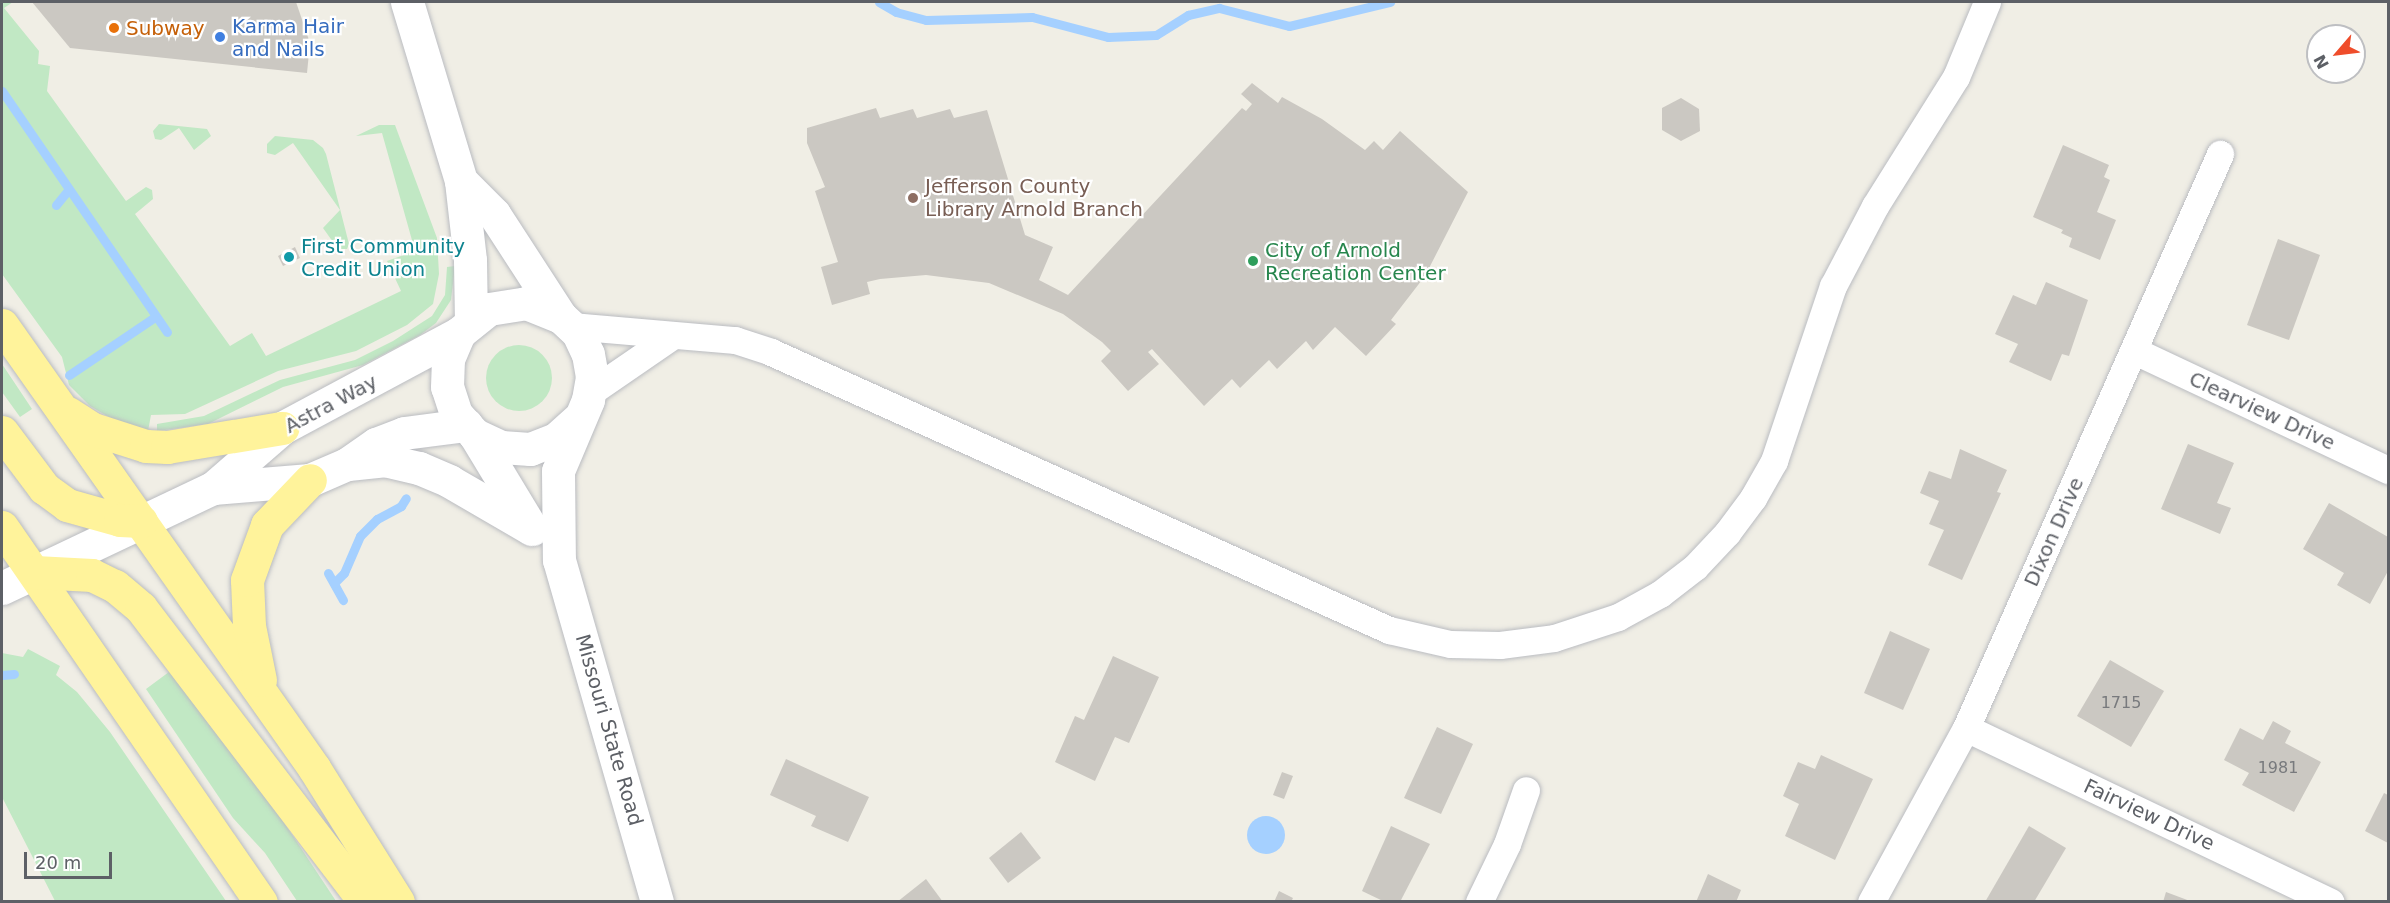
<!DOCTYPE html>
<style>
body{margin:0}
#map{position:relative;width:2390px;height:903px;overflow:hidden;background:#f0eee5;font-family:"DejaVu Sans",sans-serif}
div>[style]{position:absolute}
.green>*{inset:0;background:#c1e8c4}
.round{border-radius:50%}
.water>*{inset:0;background:#a5d0ff}
.stream>*{height:9px;margin:-4.5px;padding:0 4.5px;transform-origin:4.5px;border-radius:4.5px;background:#a5d0ff}
.building>*{inset:0;background:#cbc8c2}
.roads{filter:drop-shadow(0 0 2px #babcc1) drop-shadow(0 0 2px #babcc1)}
.minor>*{height:27px;margin:-13.5px;padding:0 13.5px;transform-origin:13.5px;border-radius:13.5px;background:#fff}
.tertiary>*{height:33px;margin:-16.5px;padding:0 16.5px;transform-origin:16.5px;border-radius:16.5px;background:#fff}
.trunk>*{height:33px;margin:-16.5px;padding:0 16.5px;transform-origin:16.5px;border-radius:16.5px;background:#fff39b}
.dots>*{width:16px;height:16px;translate:-50% -50%;box-sizing:border-box;border:3px solid #fff;border-radius:50%}
span{translate:-50% -50%;white-space:nowrap;text-align:center;line-height:1.15;-webkit-text-stroke:4.5px #fff;paint-order:stroke}
.number-label{font-size:16px;color:#787a7d}
.number-label span{-webkit-text-stroke-width:0}
.shop-label{font-size:20px;color:#366cbe}
.left{translate:0 -50%;text-align:left}
.food-label{font-size:20px;color:#c56008}
.education-label{font-size:20px;color:#785e54}
.culture-label{font-size:20px;color:#0d838f}
.leisure-label{font-size:20px;color:#27864d}
.street-label{font-size:20px;color:#5d6066}
.frame{position:absolute;inset:0;border:3px solid #5d6066;pointer-events:none}
.north{position:absolute;left:2306px;top:24px;width:60px;height:60px;box-sizing:border-box;background:#fff;border:2px solid #bebfc2;border-radius:50%;rotate:242deg;font-size:16px;font-weight:700;line-height:24px;text-align:center;color:#5d6066}
.north::after{content:'';display:block;margin:auto;width:21px;height:27px;background:#ef4d2b;clip-path:polygon(50% 0,100% 100%,50% 72%,0 100%)}
.scale{position:absolute;left:24px;top:852px;width:88px;height:27px;box-sizing:border-box;border:3px solid #5d6066;border-top:0;padding-left:8px;font-size:18px;line-height:21px;white-space:nowrap;color:#5d6066;-webkit-text-stroke:4px #fff;paint-order:stroke}
</style>
<div id="map">
<div class="green">
<i style="clip-path:polygon(2px 2px,13px 2px,4px 8px,39px 51px,38px 64px,50px 66px,47px 91px,126px 201px,146px 187px,152px 190px,153px 199px,135px 214px,230px 346px,252px 333px,266px 356px,401px 291px,387px 261px,415px 251px,382px 133px,356px 136px,379px 125px,395px 125px,437px 238px,439px 274px,433px 304px,407px 325px,356px 351px,278px 371px,185px 414px,151px 415px,148px 431px,114px 420px,90px 406px,69px 385px,62px 357px,2px 274px)"></i>
<i style="clip-path:polygon(159px 124px,207px 129px,211px 136px,194px 150px,179px 128px,161px 140px,155px 139px,153px 131px)"></i>
<i style="clip-path:polygon(275px 136px,313px 140px,323px 148px,326px 154px,349px 244px,347px 249px,338px 249px,323px 228px,340px 210px,293px 143px,275px 155px,267px 153px,267px 144px)"></i>
<i style="clip-path:polygon(455px 266px,451px 300px,436px 323px,420px 335px,363px 365px,283px 387px,208px 424px,157px 431px,157px 424px,204px 416px,280px 380px,355px 360px,393px 341px,432px 316px,445px 295px,447px 267px)"></i>
<i class="round" style="left:486px;top:345px;width:66px;height:66px"></i>
<i style="clip-path:polygon(2px 364px,32px 409px,20px 417px,2px 392px)"></i>
<i style="clip-path:polygon(28px 649px,60px 666px,56px 675px,77px 692px,110px 732px,226px 901px,55px 901px,2px 797px,2px 653px,23px 657px)"></i>
<i style="clip-path:polygon(173px 669px,277px 812px,336px 901px,297px 901px,265px 853px,233px 818px,146px 689px)"></i>
</div>
<div class="water">
<i class="round" style="left:1247px;top:816px;width:38px;height:38px"></i>
</div>
<div class="stream">
<i style="left:879px;top:2px;width:20px;rotate:30deg"></i>
<i style="left:896px;top:12px;width:31px;rotate:15deg"></i>
<i style="left:926px;top:20px;width:106px;rotate:-1.6deg"></i>
<i style="left:1032px;top:17px;width:79px;rotate:14.7deg"></i>
<i style="left:1108px;top:37px;width:48px;rotate:-2.4deg"></i>
<i style="left:1156px;top:35px;width:38px;rotate:-32deg"></i>
<i style="left:1188px;top:15px;width:32px;rotate:-13deg"></i>
<i style="left:1219px;top:8px;width:72px;rotate:14.4deg"></i>
<i style="left:1289px;top:26px;width:104px;rotate:-13.4deg"></i>
<i style="left:2px;top:91px;width:292px;rotate:55.6deg"></i>
<i style="left:56px;top:205px;width:19px;rotate:-51deg"></i>
<i style="left:69px;top:375px;width:104px;rotate:-34deg"></i>
<i style="left:328px;top:573px;width:31px;rotate:61deg"></i>
<i style="left:334px;top:583px;width:14px;rotate:-45deg"></i>
<i style="left:344px;top:573px;width:40px;rotate:-66.6deg"></i>
<i style="left:360px;top:536px;width:24px;rotate:-45deg"></i>
<i style="left:377px;top:519px;width:27px;rotate:-28deg"></i>
<i style="left:401px;top:506px;width:9px;rotate:-58deg"></i>
<i style="left:2px;top:675px;width:12px;rotate:-5deg"></i>
</div>
<div class="building">
<i style="clip-path:polygon(32px 2px,296px 2px,310px 43px,307px 73px,70px 48px)"></i>
<i style="clip-path:polygon(1252px 83px,1278px 103px,1282px 97px,1322px 119px,1365px 150px,1374px 141px,1383px 150px,1400px 131px,1468px 192px,1425px 276px,1391px 320px,1396px 324px,1366px 356px,1335px 327px,1313px 350px,1306px 341px,1277px 369px,1269px 360px,1240px 388px,1232px 379px,1204px 406px,1152px 349px,1148px 352px,1159px 364px,1128px 391px,1101px 361px,1111px 351px,1102px 342px,1063px 314px,989px 283px,926px 275px,880px 279px,867px 282px,870px 294px,832px 305px,821px 267px,838px 262px,815px 191px,825px 187px,807px 143px,807px 128px,876px 108px,880px 118px,913px 109px,917px 118px,950px 109px,954px 118px,987px 110px,1025px 235px,1053px 247px,1039px 280px,1068px 295px,1242px 108px,1246px 111px,1252px 104px,1241px 94px)"></i>
<i style="clip-path:polygon(1681px 98px,1699px 109px,1700px 131px,1681px 141px,1662px 130px,1662px 108px)"></i>
<i style="clip-path:polygon(2063px 145px,2109px 165px,2104px 177px,2110px 180px,2097px 212px,2116px 220px,2100px 260px,2069px 247px,2072px 238px,2061px 233px,2063px 230px,2033px 217px)"></i>
<i style="clip-path:polygon(2278px 239px,2320px 255px,2289px 340px,2247px 325px)"></i>
<i style="clip-path:polygon(295px 247px,300px 258px,283px 266px,278px 256px)"></i>
<i style="clip-path:polygon(2046px 282px,2088px 300px,2069px 356px,2062px 354px,2051px 381px,2009px 362px,2018px 344px,1995px 334px,2013px 295px,2036px 305px)"></i>
<i style="clip-path:polygon(2188px 444px,2234px 463px,2217px 503px,2231px 508px,2220px 534px,2161px 509px)"></i>
<i style="clip-path:polygon(1960px 449px,2007px 470px,1997px 492px,2001px 493px,1962px 580px,1928px 565px,1944px 530px,1929px 524px,1939px 501px,1920px 493px,1929px 471px,1951px 479px)"></i>
<i style="clip-path:polygon(2329px 503px,2388px 537px,2388px 571px,2370px 604px,2337px 585px,2344px 573px,2303px 549px)"></i>
<i style="clip-path:polygon(1890px 631px,1930px 649px,1903px 710px,1864px 693px)"></i>
<i style="clip-path:polygon(1113px 656px,1159px 677px,1129px 743px,1115px 737px,1095px 781px,1055px 762px,1075px 716px,1084px 720px)"></i>
<i style="clip-path:polygon(2110px 660px,2164px 691px,2131px 747px,2077px 716px)"></i>
<i style="clip-path:polygon(2273px 721px,2291px 731px,2285px 743px,2321px 762px,2294px 812px,2242px 785px,2249px 773px,2224px 760px,2240px 728px,2263px 740px)"></i>
<i style="clip-path:polygon(1437px 727px,1473px 744px,1441px 814px,1404px 798px)"></i>
<i style="clip-path:polygon(1821px 755px,1873px 779px,1835px 860px,1785px 836px,1799px 804px,1783px 796px,1798px 762px,1815px 769px)"></i>
<i style="clip-path:polygon(786px 759px,869px 797px,848px 842px,811px 826px,816px 816px,770px 795px)"></i>
<i style="clip-path:polygon(1282px 772px,1293px 776px,1284px 799px,1273px 795px)"></i>
<i style="clip-path:polygon(2384px 793px,2388px 795px,2388px 843px,2365px 831px)"></i>
<i style="clip-path:polygon(1391px 826px,1430px 844px,1400px 902px,1385px 902px,1362px 891px)"></i>
<i style="clip-path:polygon(2029px 826px,2066px 848px,2034px 902px,1985px 902px)"></i>
<i style="clip-path:polygon(1021px 832px,1041px 858px,1008px 883px,989px 858px)"></i>
<i style="clip-path:polygon(1708px 874px,1741px 890px,1736px 902px,1696px 902px)"></i>
<i style="clip-path:polygon(926px 879px,943px 902px,897px 902px)"></i>
<i style="clip-path:polygon(1279px 891px,1293px 898px,1291px 902px,1274px 902px)"></i>
<i style="clip-path:polygon(2166px 892px,2190px 901px,2190px 902px,2163px 902px)"></i>
</div>
<div class="roads">
<div class="minor">
<i style="left:571px;top:326px;width:165px;rotate:4.9deg"></i>
<i style="left:735px;top:340px;width:38px;rotate:18deg"></i>
<i style="left:771px;top:352px;width:678px;rotate:24.22deg"></i>
<i style="left:1389px;top:630px;width:63px;rotate:12.9deg"></i>
<i style="left:1450px;top:644px;width:50px;rotate:1.1deg"></i>
<i style="left:1500px;top:645px;width:54px;rotate:-7.4deg"></i>
<i style="left:1554px;top:638px;width:67px;rotate:-18.2deg"></i>
<i style="left:1618px;top:617px;width:48px;rotate:-28.7deg"></i>
<i style="left:1660px;top:594px;width:44px;rotate:-37.6deg"></i>
<i style="left:1695px;top:567px;width:47px;rotate:-46.7deg"></i>
<i style="left:1727px;top:533px;width:44px;rotate:-53.4deg"></i>
<i style="left:1753px;top:498px;width:43px;rotate:-60.4deg"></i>
<i style="left:1774px;top:461px;width:185px;rotate:-71.4deg"></i>
<i style="left:1833px;top:286px;width:90px;rotate:-62.3deg"></i>
<i style="left:1875px;top:206px;width:152px;rotate:-57.9deg"></i>
<i style="left:1956px;top:77px;width:81px;rotate:-67.5deg"></i>
<i style="left:2135px;top:351px;width:280px;rotate:25.2deg"></i>
<i style="left:589px;top:393px;width:101px;rotate:-34.5deg"></i>
<i style="left:1966px;top:728px;width:404px;rotate:25.5deg"></i>
<i style="left:1479px;top:902px;width:64px;rotate:-64.2deg"></i>
<i style="left:1507px;top:844px;width:57px;rotate:-70.6deg"></i>
<i style="left:1871px;top:902px;width:198px;rotate:-61.4deg"></i>
<i style="left:1966px;top:728px;width:628px;rotate:-66.13deg"></i>
</div>
<div class="tertiary">
<i style="left:407px;top:2px;width:187px;rotate:73.2deg"></i>
<i style="left:461px;top:181px;width:80px;rotate:83.5deg"></i>
<i style="left:470px;top:260px;width:61px;rotate:89.1deg"></i>
<i style="left:461px;top:181px;width:47px;rotate:45deg"></i>
<i style="left:494px;top:214px;width:123px;rotate:57deg"></i>
<i style="left:577px;top:420px;width:28px;rotate:138deg"></i>
<i style="left:556px;top:439px;width:28px;rotate:159deg"></i>
<i style="left:530px;top:449px;width:29px;rotate:-176deg"></i>
<i style="left:501px;top:447px;width:29px;rotate:-155deg"></i>
<i style="left:475px;top:435px;width:28px;rotate:-132deg"></i>
<i style="left:456px;top:414px;width:28px;rotate:-108deg"></i>
<i style="left:447px;top:387px;width:28px;rotate:-88deg"></i>
<i style="left:448px;top:359px;width:28px;rotate:-67deg"></i>
<i style="left:459px;top:333px;width:38px;rotate:-39deg"></i>
<i style="left:489px;top:309px;width:37px;rotate:-9deg"></i>
<i style="left:526px;top:303px;width:38px;rotate:22deg"></i>
<i style="left:561px;top:317px;width:23px;rotate:43deg"></i>
<i style="left:578px;top:333px;width:23px;rotate:65deg"></i>
<i style="left:588px;top:354px;width:23px;rotate:80deg"></i>
<i style="left:592px;top:377px;width:23px;rotate:100deg"></i>
<i style="left:588px;top:400px;width:77px;rotate:112.9deg"></i>
<i style="left:558px;top:471px;width:89px;rotate:89.4deg"></i>
<i style="left:559px;top:560px;width:356px;rotate:74deg"></i>
<i style="left:475px;top:435px;width:110px;rotate:58.8deg"></i>
<i style="left:348px;top:464px;width:36px;rotate:-6deg"></i>
<i style="left:384px;top:460px;width:36px;rotate:13deg"></i>
<i style="left:419px;top:468px;width:33px;rotate:23deg"></i>
<i style="left:449px;top:481px;width:94px;rotate:30.1deg"></i>
<i style="left:213px;top:488px;width:97px;rotate:-4.7deg"></i>
<i style="left:310px;top:480px;width:40px;rotate:-23.4deg"></i>
<i style="left:347px;top:464px;width:35px;rotate:-35deg"></i>
<i style="left:376px;top:444px;width:30px;rotate:-21deg"></i>
<i style="left:404px;top:433px;width:63px;rotate:-7.4deg"></i>
<i style="left:2px;top:588px;width:233px;rotate:-25.4deg"></i>
<i style="left:213px;top:488px;width:91px;rotate:-41deg"></i>
<i style="left:282px;top:428px;width:201px;rotate:-28.2deg"></i>
</div>
<div class="trunk">
<i style="left:2px;top:325px;width:542px;rotate:54.84deg"></i>
<i style="left:314px;top:768px;width:158px;rotate:57.9deg"></i>
<i style="left:68px;top:413px;width:30px;rotate:33deg"></i>
<i style="left:93px;top:429px;width:56px;rotate:17.8deg"></i>
<i style="left:146px;top:446px;width:21px;rotate:3deg"></i>
<i style="left:167px;top:447px;width:117px;rotate:-9.4deg"></i>
<i style="left:2px;top:432px;width:70px;rotate:53.1deg"></i>
<i style="left:44px;top:488px;width:29px;rotate:36deg"></i>
<i style="left:67px;top:505px;width:55px;rotate:15.8deg"></i>
<i style="left:120px;top:520px;width:21px;rotate:3deg"></i>
<i style="left:2px;top:527px;width:456px;rotate:55.4deg"></i>
<i style="left:35px;top:572px;width:57px;rotate:3deg"></i>
<i style="left:92px;top:575px;width:25px;rotate:26deg"></i>
<i style="left:115px;top:586px;width:34px;rotate:40deg"></i>
<i style="left:141px;top:608px;width:370px;rotate:52.7deg"></i>
<i style="left:260px;top:680px;width:55px;rotate:-101.5deg"></i>
<i style="left:249px;top:626px;width:46px;rotate:-92.5deg"></i>
<i style="left:247px;top:580px;width:59px;rotate:-70deg"></i>
<i style="left:267px;top:525px;width:62px;rotate:-46.3deg"></i>
</div>
</div>
<div class="dots">
<i style="left:114px;top:28px;background:#e8710a"></i>
<i style="left:220px;top:37px;background:#3f7fe0"></i>
<i style="left:913px;top:198px;background:#8d6e63"></i>
<i style="left:289px;top:257px;background:#0f9aa8"></i>
<i style="left:1253px;top:261px;background:#2e9e5b"></i>
</div>
<div class="number-label">
<span style="left:2121px;top:703px">1715</span>
<span style="left:2278px;top:768px">1981</span>
</div>
<div class="shop-label">
<span class="left" style="left:232px;top:38px">Karma Hair<br>and Nails</span>
</div>
<div class="food-label">
<span class="left" style="left:126px;top:28px">Subway</span>
</div>
<div class="education-label">
<span class="left" style="left:925px;top:198px">Jefferson County<br>Library Arnold Branch</span>
</div>
<div class="culture-label">
<span class="left" style="left:301px;top:258px">First Community<br>Credit Union</span>
</div>
<div class="leisure-label">
<span class="left" style="left:1265px;top:262px">City of Arnold<br>Recreation Center</span>
</div>
<div class="street-label">
<span style="left:331px;top:404px;rotate:-28deg">Astra Way</span>
<span style="left:2262px;top:411px;rotate:25deg">Clearview Drive</span>
<span style="left:2054px;top:532px;rotate:-66deg">Dixon Drive</span>
<span style="left:609px;top:730px;rotate:74deg">Missouri State Road</span>
<span style="left:2149px;top:815px;rotate:25deg">Fairview Drive</span>
</div>
<div class="frame"></div>
<div class="north">N</div>
<div class="scale">20 m</div>
</div>
